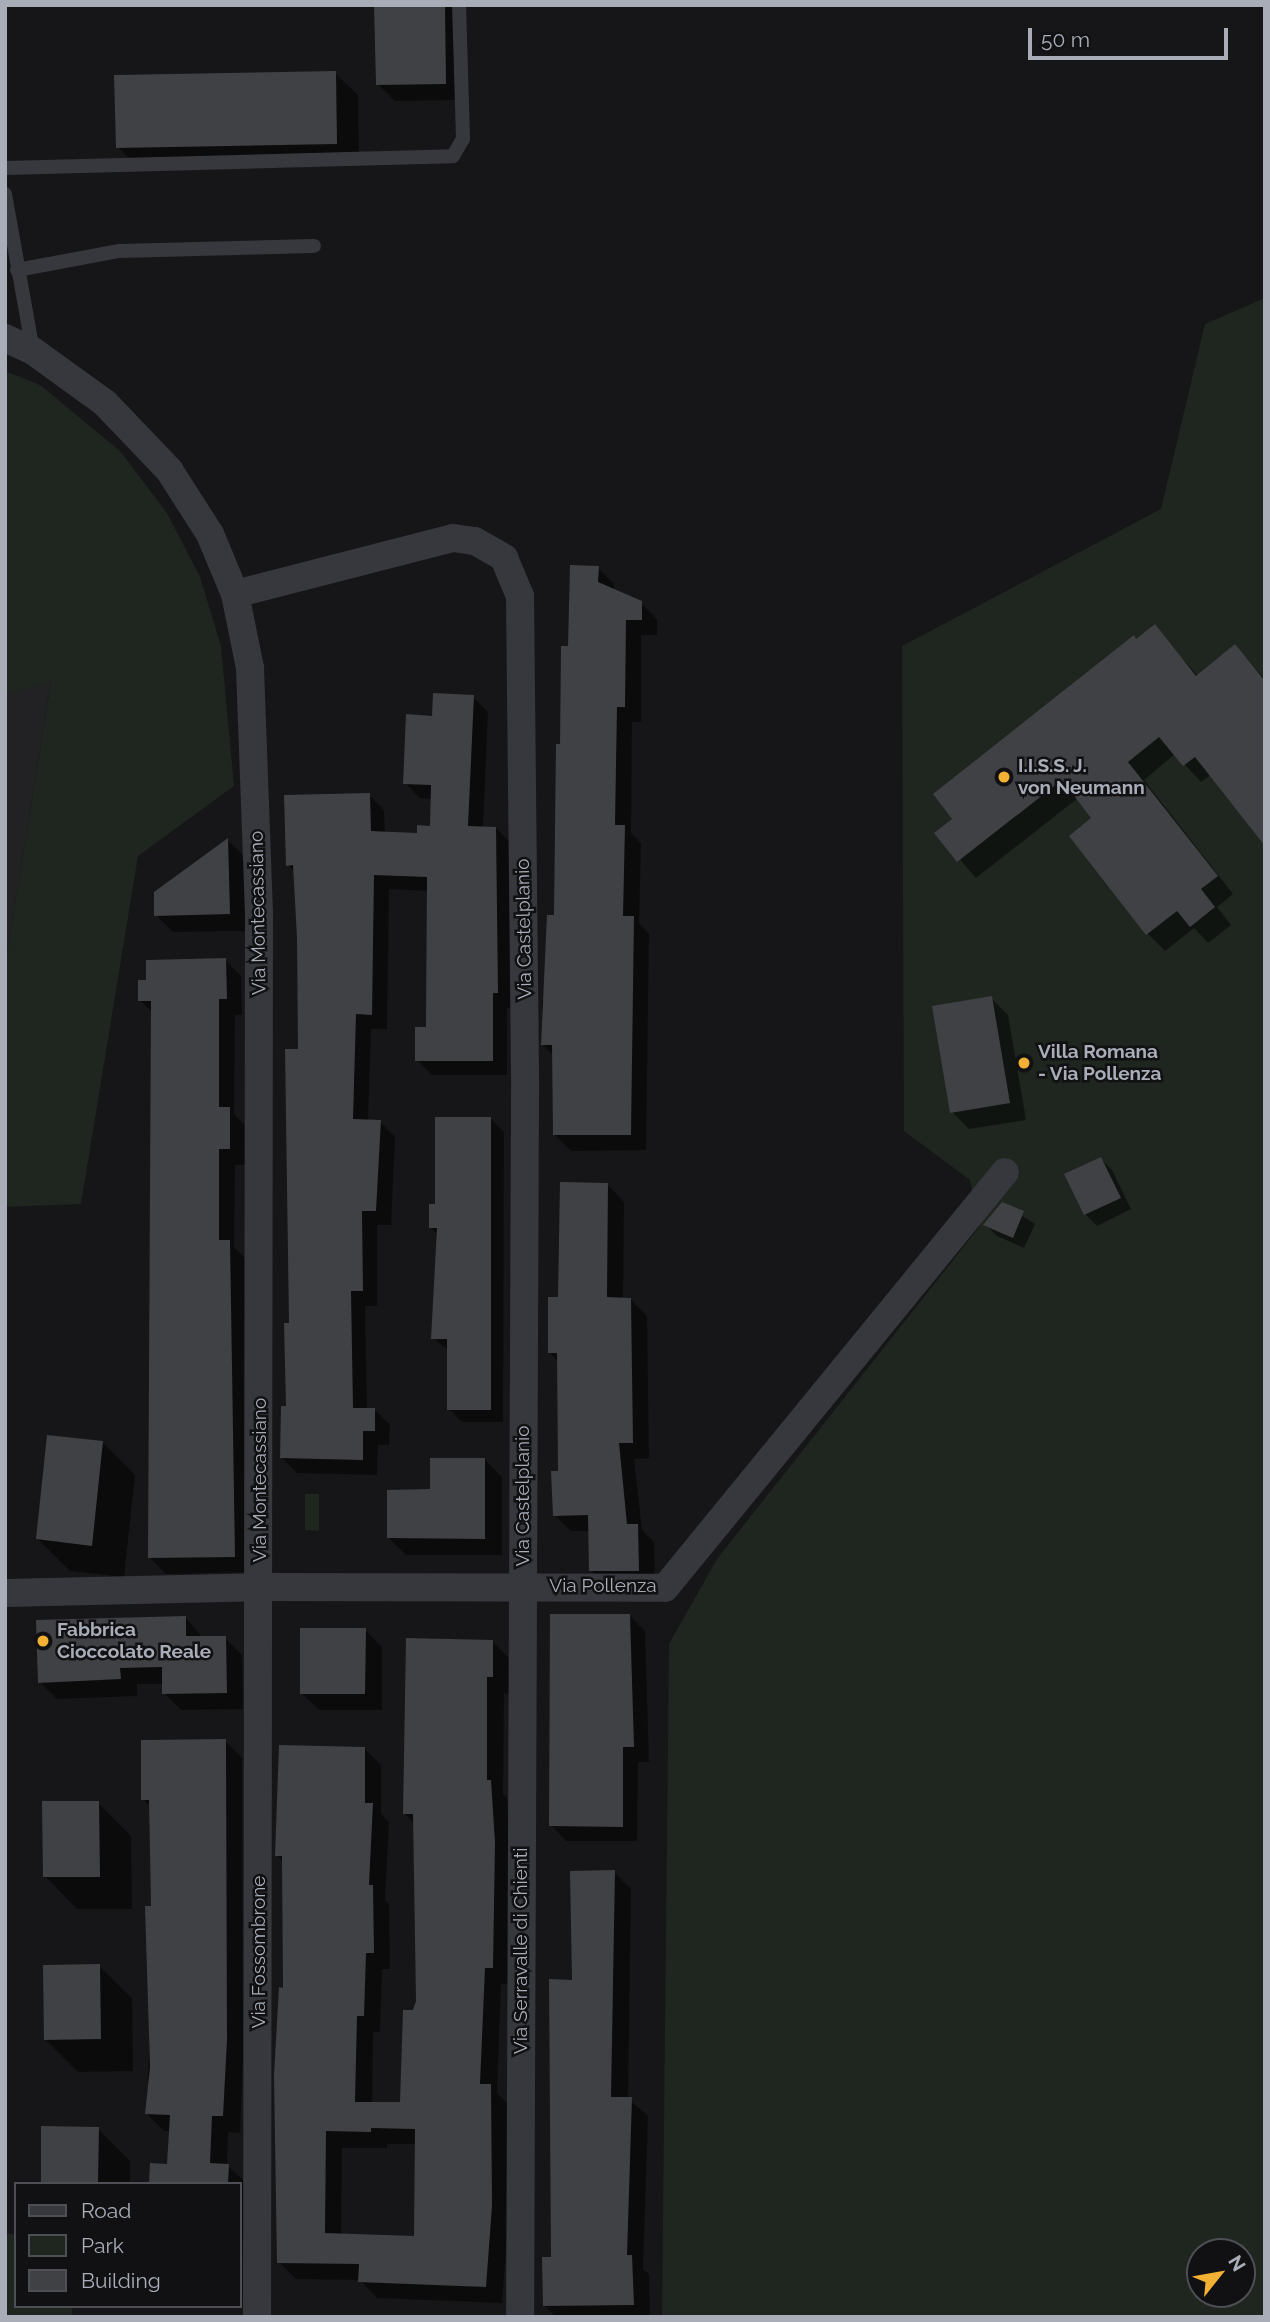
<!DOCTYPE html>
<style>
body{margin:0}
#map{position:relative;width:1270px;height:2322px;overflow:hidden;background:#161618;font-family:Raleway,sans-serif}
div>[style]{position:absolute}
.built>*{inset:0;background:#222225}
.green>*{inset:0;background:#1e261f}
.shadow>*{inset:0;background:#0007}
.building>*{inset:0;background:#404145}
.lane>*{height:14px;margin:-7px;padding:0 7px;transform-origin:7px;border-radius:7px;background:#37383d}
.street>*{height:28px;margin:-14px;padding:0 14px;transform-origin:14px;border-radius:14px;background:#37383d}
.dots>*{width:19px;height:19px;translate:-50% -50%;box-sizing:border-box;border:4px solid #111113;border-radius:50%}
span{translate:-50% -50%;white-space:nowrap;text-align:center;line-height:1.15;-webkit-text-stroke:5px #111113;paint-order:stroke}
.poi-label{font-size:19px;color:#a8adb8;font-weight:700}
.left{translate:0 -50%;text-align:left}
.street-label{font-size:19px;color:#a8adb8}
.frame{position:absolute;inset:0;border:7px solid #a8adb8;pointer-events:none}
.legend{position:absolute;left:14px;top:2182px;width:228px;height:126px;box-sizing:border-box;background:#111113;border:2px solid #4d4f55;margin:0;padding:9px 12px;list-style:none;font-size:21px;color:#a8adb8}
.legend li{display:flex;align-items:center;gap:14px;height:35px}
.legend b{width:35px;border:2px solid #4d4f55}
.north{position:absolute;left:1186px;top:2238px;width:70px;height:70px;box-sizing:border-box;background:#111113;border:2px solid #4d4f55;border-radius:50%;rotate:59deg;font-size:19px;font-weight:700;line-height:28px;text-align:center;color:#a8adb8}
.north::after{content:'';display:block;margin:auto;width:24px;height:32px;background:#f2b134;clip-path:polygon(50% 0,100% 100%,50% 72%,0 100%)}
.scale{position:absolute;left:1028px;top:28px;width:200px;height:32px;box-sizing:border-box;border:4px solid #a8adb8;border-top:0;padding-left:9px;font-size:21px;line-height:24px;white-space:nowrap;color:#a8adb8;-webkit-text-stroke:5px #111113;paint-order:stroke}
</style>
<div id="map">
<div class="built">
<i style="clip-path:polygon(51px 681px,5px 966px,5px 696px)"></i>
</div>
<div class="green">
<i style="clip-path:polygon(evenodd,1265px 298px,1265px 2317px,662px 2317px,669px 1644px,717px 1559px,980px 1226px,970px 1180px,904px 1131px,902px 646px,1161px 509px,1205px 324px,1265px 298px,1200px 2252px,1242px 2252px,1242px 2294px,1200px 2294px,1200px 2252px)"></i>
<i style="clip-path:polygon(5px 371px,40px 385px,120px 451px,167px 513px,200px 577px,221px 646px,234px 786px,138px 856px,81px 1204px,5px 1207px,5px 966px,51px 682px,5px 696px)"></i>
<i style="clip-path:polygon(305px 1494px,319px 1494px,319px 1531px,305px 1530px)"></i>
<i style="clip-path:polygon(5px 2233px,16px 2235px,16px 2306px,72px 2306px,72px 2317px,5px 2317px)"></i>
</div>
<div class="shadow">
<i style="clip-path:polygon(376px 5px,461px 5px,463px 100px,395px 101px,378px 84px)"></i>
<i style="clip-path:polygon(335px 73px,358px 95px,359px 166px,140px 170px,118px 147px)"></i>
<i style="clip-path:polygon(598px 568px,614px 584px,614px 591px,641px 603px,657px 619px,657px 635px,641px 635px,641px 722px,632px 722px,631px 833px,641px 843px,639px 923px,649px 934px,646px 1150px,571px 1151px,555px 1135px,554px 1056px,543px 1045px,542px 999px,548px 999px,556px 917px,570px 648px)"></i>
<i style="clip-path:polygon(1154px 627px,1198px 676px,1235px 646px,1265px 679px,1265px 843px,1211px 775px,1201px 782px,1175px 754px,1144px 780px,1233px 894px,1217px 907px,1231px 925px,1208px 943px,1194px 928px,1165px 951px,1148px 934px,1094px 819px,1078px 798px,976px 878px,937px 833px)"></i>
<i style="clip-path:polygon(473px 697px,488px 712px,483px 828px,496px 828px,511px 843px,513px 1008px,507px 1008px,507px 1075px,432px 1075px,417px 1060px,428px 1029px,429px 891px,389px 889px,387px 1029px,371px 1029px,368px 1121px,380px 1122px,395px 1137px,391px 1225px,377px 1225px,377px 1306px,365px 1306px,367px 1410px,375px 1410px,390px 1425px,389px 1445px,378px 1445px,377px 1475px,297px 1473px,282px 1458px,287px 1408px,299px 1051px,296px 873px,288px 865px,369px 795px,384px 810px,385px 833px,419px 834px,432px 827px,433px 799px,420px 798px,405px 783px,434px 717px)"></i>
<i style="clip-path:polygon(228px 841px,245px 857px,246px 931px,173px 932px,156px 915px)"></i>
<i style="clip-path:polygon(225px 960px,241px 976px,242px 1015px,235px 1015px,234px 1114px,245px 1125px,246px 1165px,235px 1165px,234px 1247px,245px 1258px,250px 1572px,166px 1574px,149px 1557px,153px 1013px,140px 1000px,148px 981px)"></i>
<i style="clip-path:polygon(991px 998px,1008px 1015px,1026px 1120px,969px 1129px,952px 1112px)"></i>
<i style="clip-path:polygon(491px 1119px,504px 1132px,503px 1422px,462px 1422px,449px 1409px,449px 1351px,433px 1338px,438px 1235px,430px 1227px,437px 1206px)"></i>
<i style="clip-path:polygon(1101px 1159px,1112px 1170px,1131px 1209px,1097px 1226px,1085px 1214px)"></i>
<i style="clip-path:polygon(608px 1185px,624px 1202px,623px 1299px,630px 1299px,647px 1316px,649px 1458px,634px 1459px,642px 1530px,654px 1542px,655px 1587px,607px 1587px,591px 1570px,590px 1531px,571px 1531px,554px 1515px,560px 1472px,559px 1362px,549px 1352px,560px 1299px)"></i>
<i style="clip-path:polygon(1003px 1204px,1035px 1224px,1024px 1248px,997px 1236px,986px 1225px)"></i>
<i style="clip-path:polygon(103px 1443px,135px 1475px,124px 1577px,70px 1571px,38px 1539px)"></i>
<i style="clip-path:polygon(485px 1460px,502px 1477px,502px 1555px,406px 1555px,389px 1538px,432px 1491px)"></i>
<i style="clip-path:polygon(630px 1616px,645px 1631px,649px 1762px,638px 1762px,637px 1841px,566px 1841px,551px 1825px)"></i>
<i style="clip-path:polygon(186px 1618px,203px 1638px,225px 1638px,242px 1655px,243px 1709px,181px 1710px,164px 1693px,164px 1684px,137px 1684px,137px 1696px,57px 1699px,40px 1682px)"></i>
<i style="clip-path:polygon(365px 1630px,382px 1647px,382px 1710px,319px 1710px,301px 1693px)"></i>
<i style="clip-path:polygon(evenodd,493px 1642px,510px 1659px,509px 1694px,504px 1693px,503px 1794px,507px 1798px,511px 1860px,509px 1984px,501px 1984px,497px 2093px,507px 2103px,508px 2224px,502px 2303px,377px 2298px,360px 2280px,296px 2279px,279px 2262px,285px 1989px,283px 1862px,277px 1855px,364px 1748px,381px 1765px,381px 1814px,389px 1822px,385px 1900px,389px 1904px,390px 1969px,382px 1969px,380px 2032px,373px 2032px,372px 2104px,402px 2104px,418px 2002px,415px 1824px,404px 1813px,493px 1642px,387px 2144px,416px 2144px,415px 2237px,341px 2235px,342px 2148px,387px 2148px,387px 2144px)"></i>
<i style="clip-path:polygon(225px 1741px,242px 1758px,243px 2058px,240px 2133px,228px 2132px,227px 2165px,246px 2183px,243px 2259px,240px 2184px,150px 2184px,169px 2166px,171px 2131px,164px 2131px,147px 2114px,153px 1908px,150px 1806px,143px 1799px)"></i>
<i style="clip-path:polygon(98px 1803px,131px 1836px,132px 1909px,77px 1909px,45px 1876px)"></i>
<i style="clip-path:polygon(614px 1872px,631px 1889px,628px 2099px,648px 2116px,643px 2269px,649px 2274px,650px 2317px,556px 2317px,545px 2306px,553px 2258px,574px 1981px)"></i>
<i style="clip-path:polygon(99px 1966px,132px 1998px,133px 2071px,78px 2072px,46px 2040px)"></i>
<i style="clip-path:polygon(98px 2129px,130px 2161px,130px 2184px,43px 2184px)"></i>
</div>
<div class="building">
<i style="clip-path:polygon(374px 5px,445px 5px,446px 84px,376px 85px)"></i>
<i style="clip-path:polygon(336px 71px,337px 144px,116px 148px,114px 75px)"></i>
<i style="clip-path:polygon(570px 565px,599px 566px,598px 582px,642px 601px,642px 620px,626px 620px,625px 707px,617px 707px,615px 825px,625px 825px,623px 916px,634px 916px,631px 1135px,553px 1135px,552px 1045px,541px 1045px,547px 915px,554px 915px,556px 744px,560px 744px,561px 646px,568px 646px)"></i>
<i style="clip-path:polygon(1155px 624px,1196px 676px,1235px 644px,1265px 681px,1265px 846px,1195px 757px,1183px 766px,1159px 737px,1128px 762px,1218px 876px,1201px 889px,1215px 907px,1190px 927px,1177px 911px,1146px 935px,1069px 836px,1091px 818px,1062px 780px,957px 862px,934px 833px,952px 819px,933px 794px,1134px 635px,1136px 639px)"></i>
<i style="clip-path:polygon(433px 693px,474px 695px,468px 826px,496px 827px,498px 993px,493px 993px,493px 1061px,415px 1061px,415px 1027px,426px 1027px,427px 877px,374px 875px,372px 1015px,356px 1014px,353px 1119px,381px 1120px,379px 1156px,376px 1211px,362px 1211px,363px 1291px,351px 1291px,353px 1408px,375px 1408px,375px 1431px,363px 1431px,363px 1460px,280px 1458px,281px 1406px,286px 1406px,284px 1323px,289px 1323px,285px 1049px,298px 1049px,297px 938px,293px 865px,286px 866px,284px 795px,370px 793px,371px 831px,417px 833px,417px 825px,430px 826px,431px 785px,403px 784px,406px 714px,432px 716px)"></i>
<i style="clip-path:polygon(228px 838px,230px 914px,154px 916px,154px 892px)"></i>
<i style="clip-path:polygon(226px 958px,227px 999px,219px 999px,219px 1107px,230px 1107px,230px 1149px,219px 1149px,219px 1240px,230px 1240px,235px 1557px,148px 1558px,151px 1001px,138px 1001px,138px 980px,146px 980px,146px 960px)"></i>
<i style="clip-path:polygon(992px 996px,1010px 1103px,950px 1113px,932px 1006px)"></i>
<i style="clip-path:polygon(435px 1117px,491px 1117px,491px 1410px,447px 1410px,447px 1339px,431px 1339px,437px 1228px,429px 1228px,429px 1204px,435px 1204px)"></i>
<i style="clip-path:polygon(1101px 1157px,1121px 1198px,1084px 1215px,1064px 1174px)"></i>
<i style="clip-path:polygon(560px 1182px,608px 1183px,607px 1297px,631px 1298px,633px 1443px,619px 1443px,627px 1524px,638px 1524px,639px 1571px,589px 1571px,588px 1515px,553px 1516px,551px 1471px,558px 1471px,557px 1353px,548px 1353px,548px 1297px,558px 1297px)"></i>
<i style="clip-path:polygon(1002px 1202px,1024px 1211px,1013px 1238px,983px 1225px)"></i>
<i style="clip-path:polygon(47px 1435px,103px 1441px,92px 1546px,36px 1539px)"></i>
<i style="clip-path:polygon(430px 1458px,485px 1458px,485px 1539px,387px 1538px,387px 1490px,430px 1489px)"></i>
<i style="clip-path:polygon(550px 1614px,630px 1614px,634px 1747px,623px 1747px,623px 1827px,549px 1826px)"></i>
<i style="clip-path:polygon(186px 1616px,186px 1636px,226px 1636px,227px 1693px,162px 1694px,162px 1667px,120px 1668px,121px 1679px,38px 1683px,36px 1620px)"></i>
<i style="clip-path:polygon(300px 1628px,366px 1628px,365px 1694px,300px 1694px)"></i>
<i style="clip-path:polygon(evenodd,406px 1638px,493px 1640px,493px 1677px,487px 1677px,487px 1780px,491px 1780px,495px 1842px,493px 1968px,485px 1968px,480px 2084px,491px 2084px,492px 2206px,486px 2287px,358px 2282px,359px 2264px,277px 2263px,274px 2075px,279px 1987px,283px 1988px,282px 1856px,275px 1856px,279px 1745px,365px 1747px,365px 1803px,373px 1803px,369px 1885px,373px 1885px,374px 1953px,366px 1953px,364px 2016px,357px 2016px,355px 2102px,400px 2102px,403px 2010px,413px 2010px,416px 2001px,413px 1814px,403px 1814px,406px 1638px,371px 2128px,415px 2129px,414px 2236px,325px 2233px,326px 2131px,371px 2132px,371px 2128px)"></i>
<i style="clip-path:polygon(226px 1739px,227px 2040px,223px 2116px,212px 2116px,210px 2163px,229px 2164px,228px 2184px,149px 2184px,150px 2163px,167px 2164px,170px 2115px,145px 2114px,150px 2067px,145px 1906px,151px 1906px,149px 1800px,141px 1800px,141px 1740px)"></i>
<i style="clip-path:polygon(42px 1801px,99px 1801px,100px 1877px,43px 1877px)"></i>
<i style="clip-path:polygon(615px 1870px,611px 2097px,632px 2097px,627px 2255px,632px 2255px,634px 2305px,543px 2306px,542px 2257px,551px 2257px,549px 1979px,572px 1980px,570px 1871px)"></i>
<i style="clip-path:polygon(100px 1964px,101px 2039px,44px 2040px,43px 1965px)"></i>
<i style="clip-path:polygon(41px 2126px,99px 2127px,98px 2184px,41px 2184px)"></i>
</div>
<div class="lane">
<i style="left:5px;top:168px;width:448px;rotate:-1.5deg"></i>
<i style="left:453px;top:156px;width:20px;rotate:-60deg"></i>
<i style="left:463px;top:139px;width:134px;rotate:-91.7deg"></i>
<i style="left:5px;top:194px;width:159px;rotate:79.9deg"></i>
<i style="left:17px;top:270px;width:104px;rotate:-10.6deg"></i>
<i style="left:119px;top:251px;width:195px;rotate:-1.5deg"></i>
</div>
<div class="street">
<i style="left:5px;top:338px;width:31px;rotate:25deg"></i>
<i style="left:33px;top:351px;width:89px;rotate:35.8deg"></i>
<i style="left:105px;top:403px;width:93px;rotate:46.3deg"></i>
<i style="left:169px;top:470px;width:76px;rotate:57.4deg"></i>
<i style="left:210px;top:534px;width:65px;rotate:67.4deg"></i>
<i style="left:235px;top:594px;width:76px;rotate:78.5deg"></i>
<i style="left:250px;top:668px;width:246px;rotate:87.9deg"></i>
<i style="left:259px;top:914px;width:1403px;rotate:90.08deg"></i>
<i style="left:235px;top:594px;width:225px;rotate:-14.4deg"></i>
<i style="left:453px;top:538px;width:22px;rotate:8deg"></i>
<i style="left:475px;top:541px;width:34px;rotate:30deg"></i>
<i style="left:504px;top:558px;width:41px;rotate:67.2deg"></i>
<i style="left:520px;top:596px;width:497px;rotate:89.4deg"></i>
<i style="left:525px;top:1093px;width:1224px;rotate:90.23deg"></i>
<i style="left:5px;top:1593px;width:256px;rotate:-1.3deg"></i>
<i style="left:261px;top:1587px;width:404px;rotate:0.1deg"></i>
<i style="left:665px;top:1588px;width:537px;rotate:-50.74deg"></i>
</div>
<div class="dots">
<i style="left:1004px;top:777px;background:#f2b134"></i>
<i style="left:1024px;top:1063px;background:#f2b134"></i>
<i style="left:43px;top:1641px;background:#f2b134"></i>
</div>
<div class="poi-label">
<span class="left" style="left:1018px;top:777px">I.I.S.S. J.<br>von Neumann</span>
<span class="left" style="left:1038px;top:1063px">Villa Romana<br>- Via Pollenza</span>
<span class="left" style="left:57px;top:1641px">Fabbrica<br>Cioccolato Reale</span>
</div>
<div class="street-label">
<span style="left:258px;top:913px;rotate:-91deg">Via Montecassiano</span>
<span style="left:524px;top:929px;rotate:-91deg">Via Castelplanio</span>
<span style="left:260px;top:1480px;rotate:-90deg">Via Montecassiano</span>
<span style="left:523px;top:1496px;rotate:-90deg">Via Castelplanio</span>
<span style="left:603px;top:1586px">Via Pollenza</span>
<span style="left:521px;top:1951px;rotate:-90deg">Via Serravalle di Chienti</span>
<span style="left:259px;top:1952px;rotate:-90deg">Via Fossombrone</span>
</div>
<div class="frame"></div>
<ul class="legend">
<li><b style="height:9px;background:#37383d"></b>Road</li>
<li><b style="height:19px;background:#1e261f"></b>Park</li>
<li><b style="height:19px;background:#404145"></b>Building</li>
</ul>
<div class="north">N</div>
<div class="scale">50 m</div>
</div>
